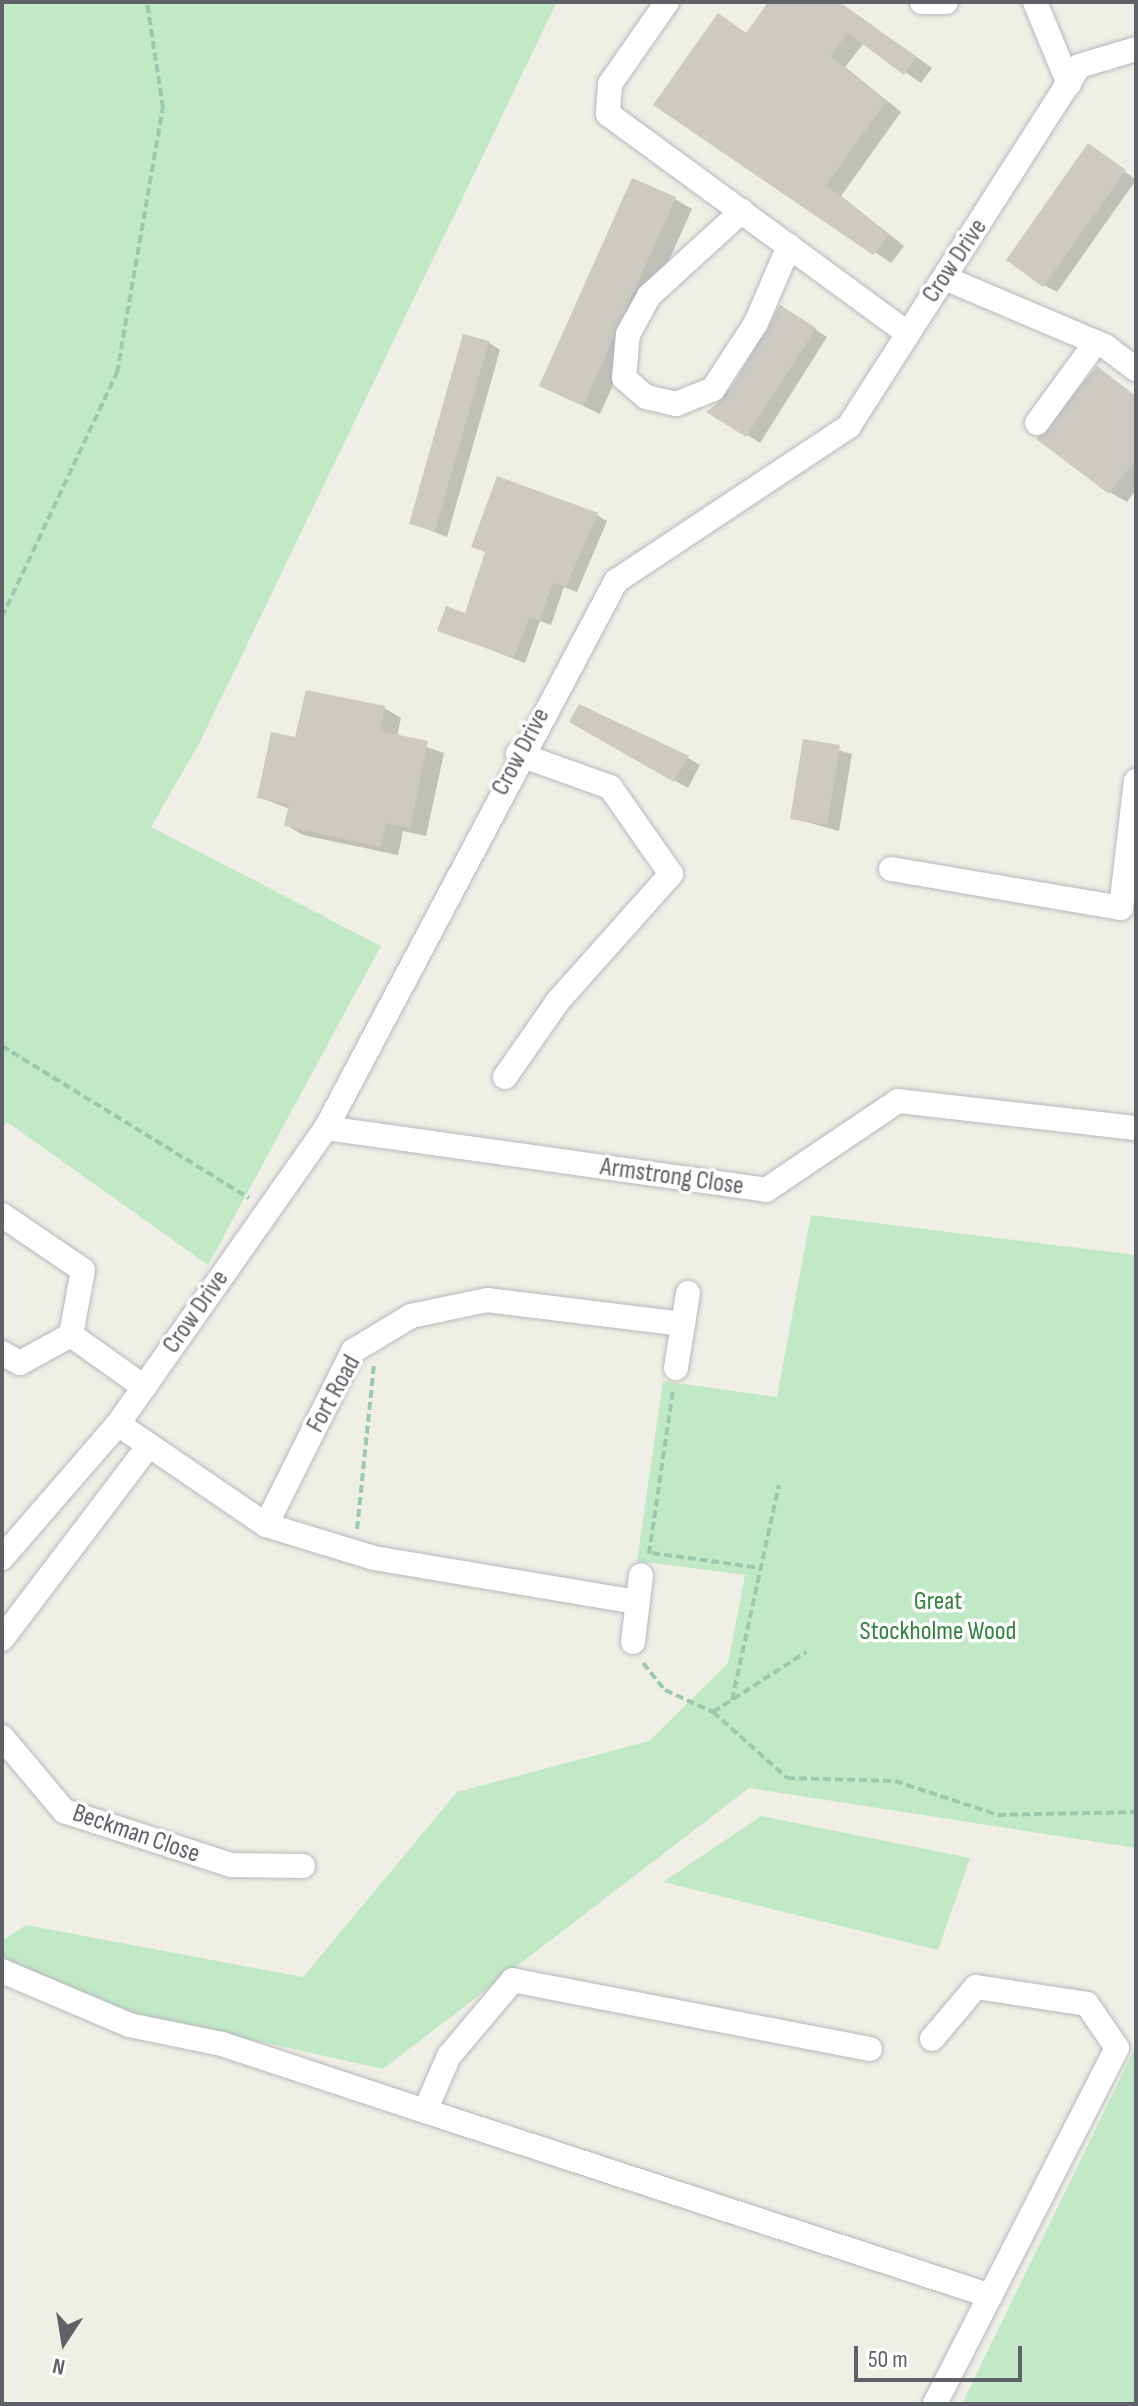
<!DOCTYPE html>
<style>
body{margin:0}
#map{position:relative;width:1138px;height:2406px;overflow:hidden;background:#f0efe6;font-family:"Sofia Sans Condensed",sans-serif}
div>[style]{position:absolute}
.green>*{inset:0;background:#c2e9c6}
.shadow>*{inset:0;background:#0003}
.building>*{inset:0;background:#cccac2}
.path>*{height:4px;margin-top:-2px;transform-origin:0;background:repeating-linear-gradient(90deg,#9acaae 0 8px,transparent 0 12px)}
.roads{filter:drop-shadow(0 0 2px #b6b8bd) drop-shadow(0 0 2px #b6b8bd)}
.minor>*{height:24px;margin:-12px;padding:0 12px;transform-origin:12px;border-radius:12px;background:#fff}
span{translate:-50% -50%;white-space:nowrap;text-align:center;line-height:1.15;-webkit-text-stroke:7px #fff;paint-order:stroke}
.street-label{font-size:26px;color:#5e6167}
.park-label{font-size:26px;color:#30833e}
.frame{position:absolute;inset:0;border:4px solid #5e6167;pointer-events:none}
.north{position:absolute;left:24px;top:2302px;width:80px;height:80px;-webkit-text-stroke:6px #fff;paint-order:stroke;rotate:192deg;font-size:22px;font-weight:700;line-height:32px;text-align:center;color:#5e6167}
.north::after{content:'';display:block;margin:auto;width:28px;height:36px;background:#5e6167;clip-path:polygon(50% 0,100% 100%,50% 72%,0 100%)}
.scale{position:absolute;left:854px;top:2346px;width:168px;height:36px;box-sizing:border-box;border:4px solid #5e6167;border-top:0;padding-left:10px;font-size:24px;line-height:28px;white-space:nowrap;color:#5e6167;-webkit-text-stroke:6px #fff;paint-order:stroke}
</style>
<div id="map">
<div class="green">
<i style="clip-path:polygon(2px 2px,557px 2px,200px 742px,151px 827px,381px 946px,208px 1265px,7px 1122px,2px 1130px)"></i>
<i style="clip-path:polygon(811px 1215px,1136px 1255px,1136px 1848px,749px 1788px,383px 2069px,2px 1984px,2px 1941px,26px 1925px,303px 1977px,457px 1792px,649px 1741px,728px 1663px,745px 1575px,637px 1561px,663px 1381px,777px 1397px)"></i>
<i style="clip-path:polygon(761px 1816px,970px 1858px,938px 1950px,663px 1882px)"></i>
<i style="clip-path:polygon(1136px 2046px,1136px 2404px,962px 2404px)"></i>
</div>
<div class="shadow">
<i style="clip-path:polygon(771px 2px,839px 2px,932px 68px,921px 83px,864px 43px,845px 67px,901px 112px,841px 196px,904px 246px,891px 263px,655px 105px,719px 15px,748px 34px)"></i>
<i style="clip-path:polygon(1101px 153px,1136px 180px,1057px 292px,1044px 285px)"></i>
<i style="clip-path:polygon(675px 199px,692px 209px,600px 414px,542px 386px)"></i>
<i style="clip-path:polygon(793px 315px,827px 337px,760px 443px,710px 412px)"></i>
<i style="clip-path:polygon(488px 342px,500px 350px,447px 537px,411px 523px)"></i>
<i style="clip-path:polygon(1098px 368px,1136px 398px,1136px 490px,1127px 502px,1110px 492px)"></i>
<i style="clip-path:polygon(597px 515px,607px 521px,577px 592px,564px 587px,551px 625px,540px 621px,525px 663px,440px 630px,466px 615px,487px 553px,473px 546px)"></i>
<i style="clip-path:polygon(384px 708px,401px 718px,397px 737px,444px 753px,426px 836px,403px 831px,398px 855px,303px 835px,286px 825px,290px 809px,259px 797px,297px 740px)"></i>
<i style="clip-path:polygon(572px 721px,651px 745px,654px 739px,700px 765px,688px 788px)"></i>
<i style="clip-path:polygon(805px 741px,852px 754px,839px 831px,792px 818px)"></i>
</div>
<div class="building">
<i style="clip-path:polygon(768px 2px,839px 2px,917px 57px,904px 75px,848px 33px,830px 56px,886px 101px,826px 185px,889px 235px,873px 255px,653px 105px,718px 13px,746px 33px)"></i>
<i style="clip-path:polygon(1088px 143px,1126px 170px,1043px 287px,1006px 260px)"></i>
<i style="clip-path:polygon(632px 178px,676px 197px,583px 406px,539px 386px)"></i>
<i style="clip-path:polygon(780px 305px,816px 328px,746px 437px,706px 412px,726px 397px)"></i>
<i style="clip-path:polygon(463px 334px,489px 341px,435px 531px,409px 524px)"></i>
<i style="clip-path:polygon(1097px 366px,1136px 396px,1136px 459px,1109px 494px,1036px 439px)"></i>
<i style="clip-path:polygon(497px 476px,598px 513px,566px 587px,553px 583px,540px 621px,529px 617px,514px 658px,437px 631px,446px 606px,465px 613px,485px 552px,471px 547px)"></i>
<i style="clip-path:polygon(306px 690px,385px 706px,380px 731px,428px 741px,410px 828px,386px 823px,381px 847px,284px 826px,289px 804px,257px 798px,271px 732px,295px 737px)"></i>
<i style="clip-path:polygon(579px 704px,689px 756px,674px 782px,569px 722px)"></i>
<i style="clip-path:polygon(803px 739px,840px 745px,827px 825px,790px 819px)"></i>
</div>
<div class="path">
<i style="left:2px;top:617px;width:270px;rotate:-64.8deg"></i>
<i style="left:117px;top:373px;width:269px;rotate:-80.2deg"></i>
<i style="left:163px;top:108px;width:107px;rotate:-98.6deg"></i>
<i style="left:2px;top:1046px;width:290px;rotate:31.6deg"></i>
<i style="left:357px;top:1529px;width:166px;rotate:-84.1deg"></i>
<i style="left:652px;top:1553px;width:110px;rotate:7.8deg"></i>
<i style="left:649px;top:1554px;width:167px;rotate:-81.7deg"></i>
<i style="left:643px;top:1663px;width:35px;rotate:51deg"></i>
<i style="left:665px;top:1690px;width:53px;rotate:24.6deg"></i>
<i style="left:713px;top:1712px;width:99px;rotate:41.7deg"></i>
<i style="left:787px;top:1778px;width:108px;rotate:1.6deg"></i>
<i style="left:895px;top:1781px;width:108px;rotate:18.3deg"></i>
<i style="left:998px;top:1815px;width:138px;rotate:-1.2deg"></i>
<i style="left:732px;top:1700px;width:220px;rotate:-77.7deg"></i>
<i style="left:713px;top:1712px;width:111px;rotate:-32.8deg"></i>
</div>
<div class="roads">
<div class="minor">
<i style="left:667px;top:2px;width:100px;rotate:124.8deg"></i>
<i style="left:610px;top:84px;width:30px;rotate:94deg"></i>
<i style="left:608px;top:114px;width:368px;rotate:36.2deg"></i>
<i style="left:922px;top:2px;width:24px"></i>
<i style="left:1035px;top:2px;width:89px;rotate:67.5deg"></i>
<i style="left:742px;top:211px;width:126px;rotate:137.6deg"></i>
<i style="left:649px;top:296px;width:43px;rotate:118.9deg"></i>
<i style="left:628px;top:334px;width:44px;rotate:95.2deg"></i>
<i style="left:624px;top:378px;width:29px;rotate:41deg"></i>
<i style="left:646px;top:397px;width:31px;rotate:13deg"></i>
<i style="left:676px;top:404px;width:40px;rotate:-22deg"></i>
<i style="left:713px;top:389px;width:79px;rotate:-56.9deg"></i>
<i style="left:756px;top:323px;width:84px;rotate:-66.8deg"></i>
<i style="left:947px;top:279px;width:172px;rotate:23deg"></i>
<i style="left:1105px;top:346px;width:39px;rotate:37deg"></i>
<i style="left:1037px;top:423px;width:100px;rotate:-53.9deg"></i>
<i style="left:891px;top:869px;width:233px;rotate:9.6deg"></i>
<i style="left:1121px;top:908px;width:128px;rotate:-83.3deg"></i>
<i style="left:505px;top:1077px;width:93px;rotate:-55.1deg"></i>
<i style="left:558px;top:1001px;width:170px;rotate:-48.3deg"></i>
<i style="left:671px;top:874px;width:106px;rotate:-125deg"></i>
<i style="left:610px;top:787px;width:98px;rotate:-160.3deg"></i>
<i style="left:326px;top:1128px;width:444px;rotate:8deg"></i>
<i style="left:766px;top:1190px;width:159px;rotate:-34deg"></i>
<i style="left:898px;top:1101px;width:240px;rotate:6.5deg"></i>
<i style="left:2px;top:1215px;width:98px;rotate:34.2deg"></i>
<i style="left:83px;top:1270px;width:66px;rotate:100.5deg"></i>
<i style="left:71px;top:1335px;width:90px;rotate:35.5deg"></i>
<i style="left:2px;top:1353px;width:21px;rotate:29deg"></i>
<i style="left:20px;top:1363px;width:58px;rotate:-28.8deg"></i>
<i style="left:676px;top:1368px;width:76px;rotate:-80.9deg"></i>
<i style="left:118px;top:1424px;width:179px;rotate:34.3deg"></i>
<i style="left:266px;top:1525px;width:113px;rotate:17deg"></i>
<i style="left:374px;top:1558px;width:267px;rotate:9.5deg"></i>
<i style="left:266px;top:1525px;width:195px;rotate:-63.4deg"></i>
<i style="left:353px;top:1351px;width:68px;rotate:-31.1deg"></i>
<i style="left:411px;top:1316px;width:78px;rotate:-11.9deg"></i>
<i style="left:487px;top:1300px;width:197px;rotate:7deg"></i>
<i style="left:2px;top:1558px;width:177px;rotate:-49.1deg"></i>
<i style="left:118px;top:1424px;width:362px;rotate:-54.9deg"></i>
<i style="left:326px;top:1128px;width:619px;rotate:-62.07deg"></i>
<i style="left:616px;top:581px;width:280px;rotate:-33.6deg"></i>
<i style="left:849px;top:426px;width:427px;rotate:-57.4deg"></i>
<i style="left:1079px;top:66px;width:59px;rotate:-16.6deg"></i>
<i style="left:2px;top:1639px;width:243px;rotate:-52.8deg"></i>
<i style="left:633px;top:1642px;width:67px;rotate:-83.2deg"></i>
<i style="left:2px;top:1737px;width:97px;rotate:50deg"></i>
<i style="left:64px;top:1811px;width:176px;rotate:17.9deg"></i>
<i style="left:231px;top:1865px;width:72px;rotate:0.8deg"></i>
<i style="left:2px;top:1971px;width:138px;rotate:23deg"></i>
<i style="left:129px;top:2025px;width:95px;rotate:11.5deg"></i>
<i style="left:222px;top:2044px;width:214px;rotate:18.3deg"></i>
<i style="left:932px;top:2039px;width:68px;rotate:-49.8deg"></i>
<i style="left:976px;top:1987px;width:112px;rotate:8.7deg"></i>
<i style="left:1087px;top:2004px;width:53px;rotate:55.7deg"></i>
<i style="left:1117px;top:2048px;width:400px;rotate:117.1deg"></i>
<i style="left:870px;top:2049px;width:364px;rotate:-169.1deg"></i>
<i style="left:513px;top:1980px;width:99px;rotate:130.1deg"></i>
<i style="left:449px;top:2056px;width:60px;rotate:113.6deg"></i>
<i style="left:425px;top:2111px;width:595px;rotate:18.1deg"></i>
</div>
</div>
<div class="street-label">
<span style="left:955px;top:261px;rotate:-56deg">Crow Drive</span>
<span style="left:521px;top:752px;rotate:-62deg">Crow Drive</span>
<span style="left:672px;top:1177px;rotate:8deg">Armstrong Close</span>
<span style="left:196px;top:1312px;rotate:-55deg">Crow Drive</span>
<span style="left:334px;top:1394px;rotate:-61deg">Fort Road</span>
<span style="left:136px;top:1834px;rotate:19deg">Beckman Close</span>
</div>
<div class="park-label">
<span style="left:938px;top:1617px">Great<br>Stockholme Wood</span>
</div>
<div class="frame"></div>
<div class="north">N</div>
<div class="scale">50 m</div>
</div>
